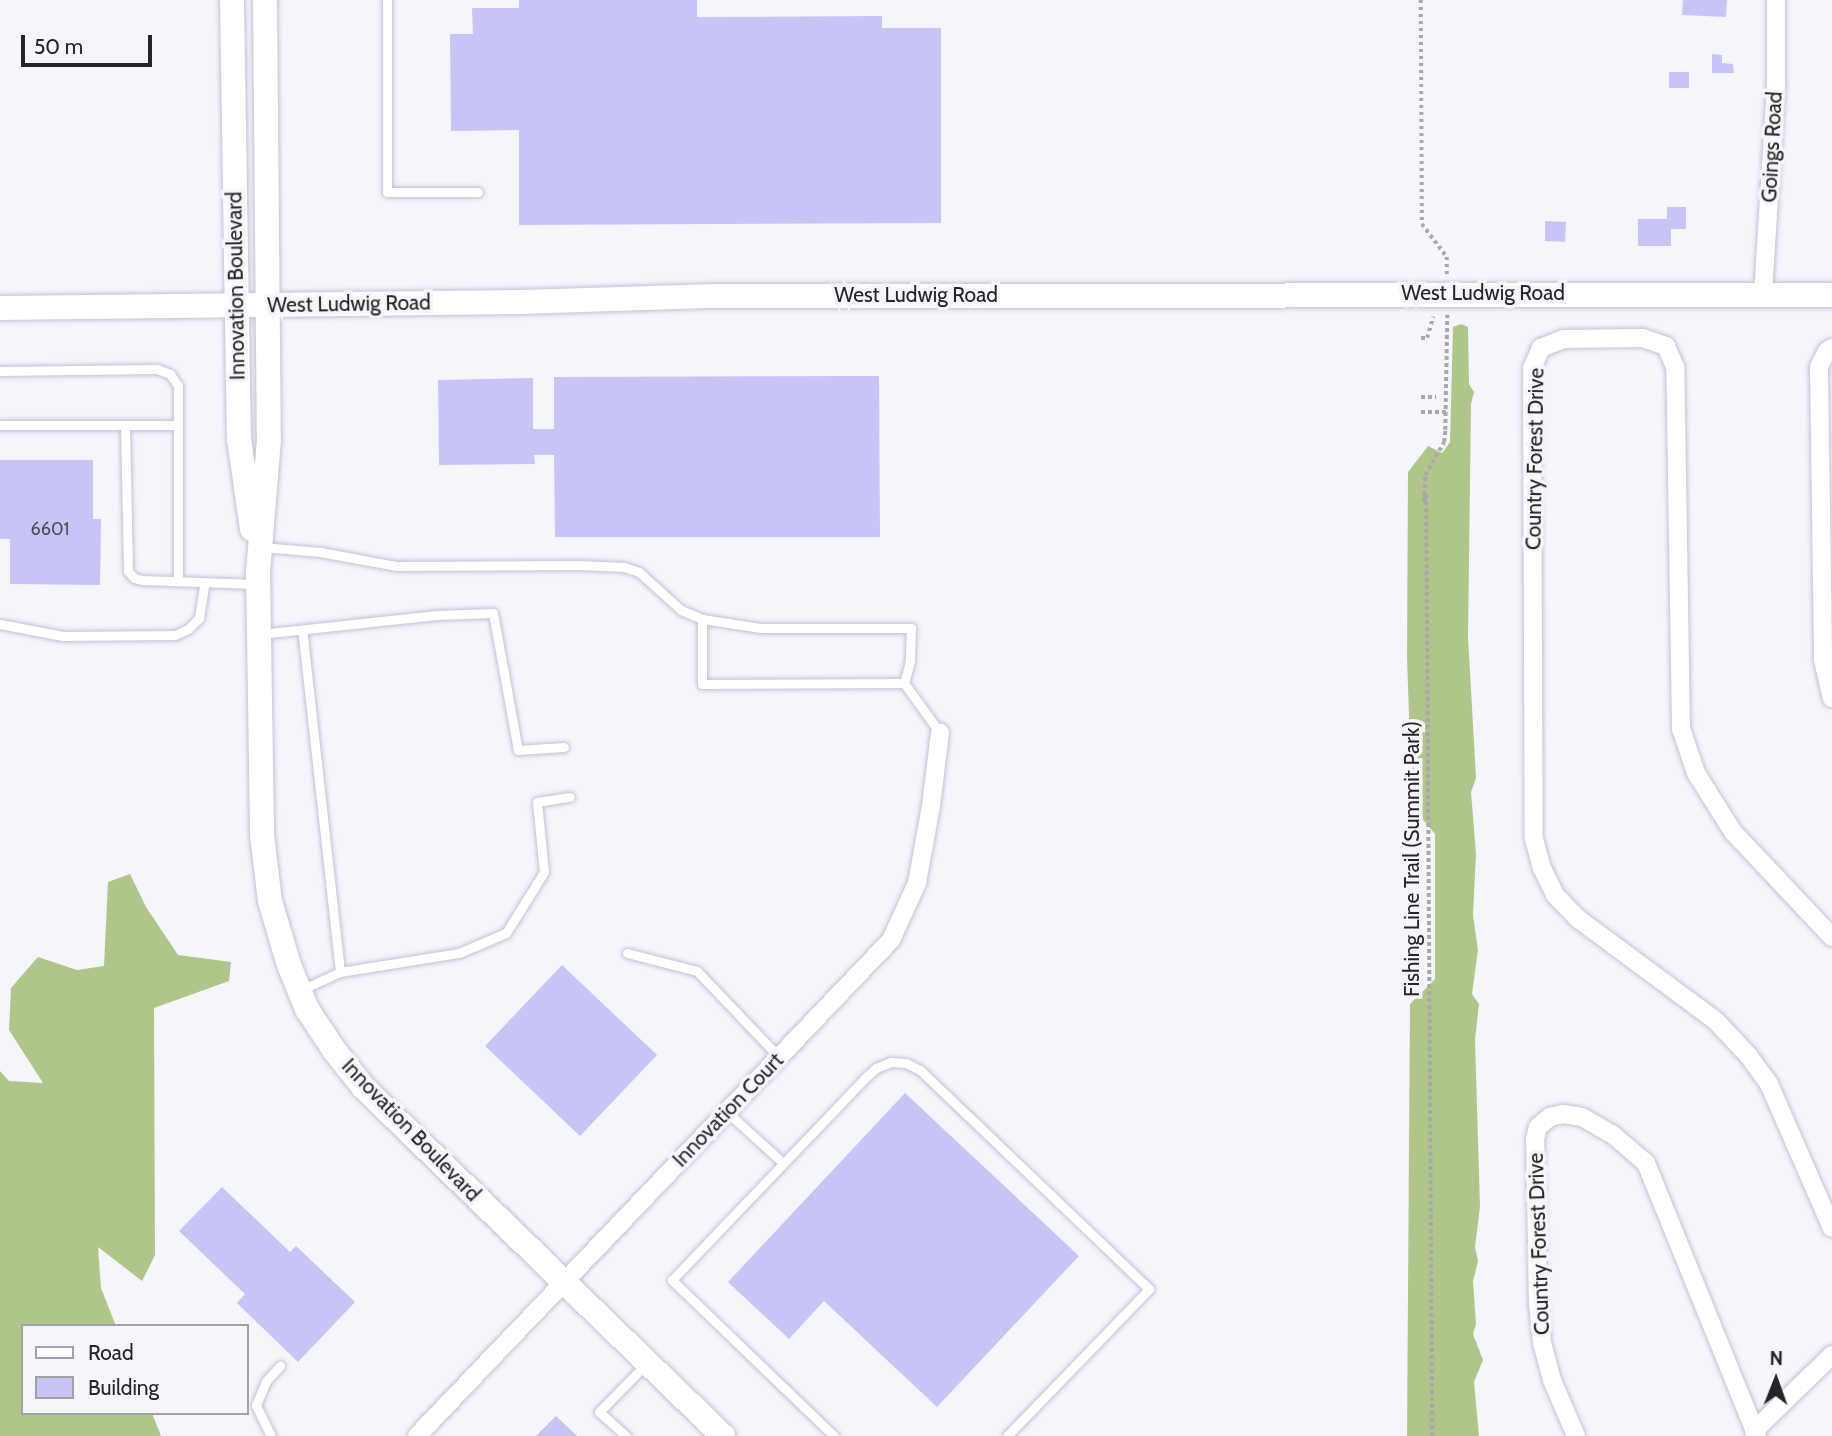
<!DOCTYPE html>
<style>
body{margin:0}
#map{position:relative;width:1832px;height:1436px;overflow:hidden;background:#f5f5fc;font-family:Cabin,sans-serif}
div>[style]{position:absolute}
.forest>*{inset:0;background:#b0c589}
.building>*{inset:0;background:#c6c5f6}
.path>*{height:3.5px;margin-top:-1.75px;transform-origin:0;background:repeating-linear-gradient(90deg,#a7a7ae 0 3.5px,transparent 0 7px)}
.roads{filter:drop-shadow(0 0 2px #c2c2d3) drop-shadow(0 0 2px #c2c2d3)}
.lane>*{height:9px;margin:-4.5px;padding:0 4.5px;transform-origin:4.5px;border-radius:4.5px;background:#fff}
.street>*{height:18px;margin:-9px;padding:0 9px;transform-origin:9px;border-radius:9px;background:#fff}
.secondary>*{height:24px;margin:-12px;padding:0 12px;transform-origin:12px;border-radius:12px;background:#fff}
span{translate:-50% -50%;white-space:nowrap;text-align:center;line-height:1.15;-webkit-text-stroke:7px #f5f5fc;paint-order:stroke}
.number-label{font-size:18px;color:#4c4c5d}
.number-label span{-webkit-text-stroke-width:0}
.street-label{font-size:21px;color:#24242a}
.legend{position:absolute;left:21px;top:1324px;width:228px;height:91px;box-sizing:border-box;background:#f5f5fc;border:2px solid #a1a1a8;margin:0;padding:9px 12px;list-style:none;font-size:21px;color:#24242a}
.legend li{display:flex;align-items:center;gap:14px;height:35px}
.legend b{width:35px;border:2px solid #a1a1a8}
.north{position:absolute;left:1741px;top:1345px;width:70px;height:70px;-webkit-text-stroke:5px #f5f5fc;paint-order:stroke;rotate:1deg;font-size:19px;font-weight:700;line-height:28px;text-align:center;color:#24242a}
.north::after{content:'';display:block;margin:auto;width:24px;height:32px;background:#24242a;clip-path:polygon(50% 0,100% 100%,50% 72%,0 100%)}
.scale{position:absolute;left:21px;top:35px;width:131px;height:32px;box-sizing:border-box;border:4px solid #24242a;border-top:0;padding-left:9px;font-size:21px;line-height:24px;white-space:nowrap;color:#24242a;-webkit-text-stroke:5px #f5f5fc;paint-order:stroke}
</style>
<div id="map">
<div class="forest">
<i style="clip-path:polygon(1461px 324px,1468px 327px,1469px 384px,1474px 392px,1471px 404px,1468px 637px,1476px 778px,1471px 792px,1476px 854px,1473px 915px,1478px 950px,1472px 994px,1479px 1004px,1475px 1040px,1480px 1207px,1475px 1247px,1478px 1261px,1473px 1281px,1476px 1324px,1473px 1334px,1483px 1360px,1474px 1382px,1479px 1436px,1407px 1436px,1410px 1004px,1435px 979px,1435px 834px,1412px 807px,1407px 656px,1408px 472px,1428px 446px,1442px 453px,1450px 442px,1453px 327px)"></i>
<i style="clip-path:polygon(130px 874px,146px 907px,178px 955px,231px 962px,229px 981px,154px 1008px,155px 1255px,142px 1281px,98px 1247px,101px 1288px,116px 1326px,23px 1326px,23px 1413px,152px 1413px,161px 1436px,0 1436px,0 1071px,9px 1081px,43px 1083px,9px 1030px,11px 988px,38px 957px,77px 970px,104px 966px,108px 882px)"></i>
</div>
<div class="building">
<i style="clip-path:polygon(519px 0,697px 0,697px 17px,882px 16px,882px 28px,941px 28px,941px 223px,519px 225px,519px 130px,451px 131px,450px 34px,473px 34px,472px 8px,519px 8px)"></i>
<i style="clip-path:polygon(1683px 0,1727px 0,1726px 17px,1682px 15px)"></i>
<i style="clip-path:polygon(1712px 54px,1722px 55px,1722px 63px,1733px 64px,1734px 73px,1712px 73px)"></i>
<i style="clip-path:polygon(1669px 72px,1689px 72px,1689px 88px,1669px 88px)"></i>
<i style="clip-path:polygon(1667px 207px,1686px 207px,1686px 229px,1671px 229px,1671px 246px,1638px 246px,1638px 219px,1667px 219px)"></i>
<i style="clip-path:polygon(1545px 221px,1566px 222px,1565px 242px,1545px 241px)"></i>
<i style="clip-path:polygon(879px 376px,880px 537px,555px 537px,554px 455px,534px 455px,535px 464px,439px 465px,438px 380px,533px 378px,533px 429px,554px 429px,554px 377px)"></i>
<i style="clip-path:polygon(0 460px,93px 460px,93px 519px,101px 519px,100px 585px,10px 584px,10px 539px,0 539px)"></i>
<i style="clip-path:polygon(562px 965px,657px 1055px,580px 1136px,485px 1046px)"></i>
<i style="clip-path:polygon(905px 1093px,1079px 1256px,937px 1407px,824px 1301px,789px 1339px,728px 1282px)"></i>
<i style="clip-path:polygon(222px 1187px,290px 1252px,296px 1246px,355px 1302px,298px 1362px,237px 1303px,245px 1294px,179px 1231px)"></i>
<i style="clip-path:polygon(556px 1416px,577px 1436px,536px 1436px)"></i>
</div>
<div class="path">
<i style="left:1421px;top:0;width:224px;rotate:89.7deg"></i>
<i style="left:1422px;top:224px;width:41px;rotate:52.9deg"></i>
<i style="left:1447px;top:257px;width:19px;rotate:90deg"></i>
<i style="left:1421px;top:338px;width:6px"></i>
<i style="left:1427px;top:338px;width:22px;rotate:-74deg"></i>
<i style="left:1421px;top:397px;width:15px"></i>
<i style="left:1421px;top:412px;width:25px"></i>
<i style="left:1432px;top:1436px;width:941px;rotate:-90.37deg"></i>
<i style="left:1426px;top:495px;width:7px;rotate:106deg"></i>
<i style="left:1424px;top:502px;width:27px;rotate:-88deg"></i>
<i style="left:1425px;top:475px;width:38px;rotate:-60deg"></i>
<i style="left:1444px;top:442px;width:12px;rotate:-85deg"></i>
<i style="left:1445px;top:430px;width:115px;rotate:-89deg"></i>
</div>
<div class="roads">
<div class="lane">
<i style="left:387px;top:0;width:192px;rotate:90deg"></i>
<i style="left:387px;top:192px;width:91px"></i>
<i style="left:0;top:371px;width:157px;rotate:-0.7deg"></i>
<i style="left:157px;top:369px;width:14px;rotate:21deg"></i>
<i style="left:170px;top:374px;width:14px;rotate:56deg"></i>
<i style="left:178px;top:386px;width:194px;rotate:90deg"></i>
<i style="left:0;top:425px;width:125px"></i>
<i style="left:125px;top:425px;width:146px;rotate:88.8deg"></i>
<i style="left:128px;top:571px;width:9px;rotate:49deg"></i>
<i style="left:134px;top:578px;width:8px;rotate:14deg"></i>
<i style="left:142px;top:580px;width:114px;rotate:2deg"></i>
<i style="left:125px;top:425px;width:53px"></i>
<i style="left:262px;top:547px;width:58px;rotate:4.9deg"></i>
<i style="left:320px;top:552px;width:77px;rotate:10.4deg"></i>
<i style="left:396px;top:566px;width:183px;rotate:-0.3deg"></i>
<i style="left:579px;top:565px;width:45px;rotate:2.5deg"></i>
<i style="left:624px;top:567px;width:16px;rotate:18deg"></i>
<i style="left:639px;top:572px;width:57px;rotate:42.1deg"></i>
<i style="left:681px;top:610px;width:23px;rotate:23deg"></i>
<i style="left:702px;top:619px;width:60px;rotate:8.7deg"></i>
<i style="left:761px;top:628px;width:150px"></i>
<i style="left:911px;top:628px;width:33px;rotate:92deg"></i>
<i style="left:910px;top:661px;width:23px;rotate:105deg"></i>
<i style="left:702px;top:619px;width:65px;rotate:90deg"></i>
<i style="left:702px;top:684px;width:202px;rotate:-0.3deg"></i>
<i style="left:904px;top:683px;width:62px;rotate:54.2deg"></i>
<i style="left:0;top:624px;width:64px;rotate:10.8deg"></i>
<i style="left:63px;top:636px;width:112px;rotate:-0.5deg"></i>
<i style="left:175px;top:635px;width:14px;rotate:-25deg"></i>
<i style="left:188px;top:629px;width:16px;rotate:-45deg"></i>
<i style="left:199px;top:618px;width:36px;rotate:-81deg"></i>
<i style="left:260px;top:634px;width:178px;rotate:-6.1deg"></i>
<i style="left:437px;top:615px;width:56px;rotate:-2deg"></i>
<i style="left:493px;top:613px;width:139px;rotate:79.7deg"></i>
<i style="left:518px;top:750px;width:46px;rotate:-3.7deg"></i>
<i style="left:627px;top:953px;width:72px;rotate:14.4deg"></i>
<i style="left:697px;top:971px;width:119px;rotate:46.4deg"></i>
<i style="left:340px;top:972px;width:121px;rotate:-9.1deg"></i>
<i style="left:459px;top:953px;width:51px;rotate:-23.1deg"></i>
<i style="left:506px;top:933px;width:72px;rotate:-58.1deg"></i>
<i style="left:544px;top:872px;width:70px;rotate:-95.7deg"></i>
<i style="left:537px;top:802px;width:33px;rotate:-9deg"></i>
<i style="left:301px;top:990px;width:43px;rotate:-24.8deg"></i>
<i style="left:340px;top:972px;width:344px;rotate:-96.3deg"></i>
<i style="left:727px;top:1112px;width:76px;rotate:42.3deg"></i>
<i style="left:271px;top:1436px;width:34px;rotate:-116deg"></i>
<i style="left:256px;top:1405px;width:26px;rotate:-67deg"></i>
<i style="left:266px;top:1381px;width:21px;rotate:-47deg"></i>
<i style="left:626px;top:1436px;width:36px;rotate:-138deg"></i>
<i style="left:599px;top:1412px;width:67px;rotate:-45.6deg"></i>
<i style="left:834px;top:1436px;width:225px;rotate:-136.1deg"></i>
<i style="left:672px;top:1280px;width:278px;rotate:-46.3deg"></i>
<i style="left:864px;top:1079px;width:16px;rotate:-43deg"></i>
<i style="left:876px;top:1068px;width:16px;rotate:-22deg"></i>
<i style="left:891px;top:1062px;width:15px;rotate:4deg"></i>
<i style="left:906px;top:1063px;width:16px;rotate:27deg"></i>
<i style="left:920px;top:1070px;width:317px;rotate:43.7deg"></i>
<i style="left:1149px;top:1289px;width:204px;rotate:134deg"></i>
</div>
<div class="street">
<i style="left:1763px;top:294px;width:209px;rotate:-86.4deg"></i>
<i style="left:1776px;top:85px;width:85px;rotate:-90deg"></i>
<i style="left:1832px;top:348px;width:6px;rotate:149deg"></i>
<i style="left:1827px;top:351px;width:18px;rotate:117deg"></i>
<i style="left:1819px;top:367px;width:293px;rotate:89.2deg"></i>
<i style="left:1823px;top:660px;width:39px;rotate:77deg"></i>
<i style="left:1832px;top:937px;width:144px;rotate:-133.3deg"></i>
<i style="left:1733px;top:832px;width:70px;rotate:-122.1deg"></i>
<i style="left:1696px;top:773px;width:46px;rotate:-108.8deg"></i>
<i style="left:1681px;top:729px;width:362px;rotate:-90.9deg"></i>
<i style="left:1675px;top:367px;width:23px;rotate:-113deg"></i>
<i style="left:1666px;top:346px;width:24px;rotate:-161deg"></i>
<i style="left:1643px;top:338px;width:79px;rotate:179.3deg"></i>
<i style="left:1564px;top:339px;width:25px;rotate:159deg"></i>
<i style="left:1541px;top:348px;width:22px;rotate:114deg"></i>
<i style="left:1532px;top:368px;width:471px;rotate:89.8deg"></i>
<i style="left:1534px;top:839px;width:30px;rotate:75deg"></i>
<i style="left:1542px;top:868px;width:30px;rotate:64deg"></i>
<i style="left:1555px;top:895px;width:32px;rotate:46deg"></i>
<i style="left:1577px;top:918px;width:173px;rotate:36.5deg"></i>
<i style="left:1716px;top:1021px;width:47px;rotate:46.7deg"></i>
<i style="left:1748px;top:1055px;width:36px;rotate:54deg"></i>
<i style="left:1769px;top:1084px;width:157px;rotate:66.4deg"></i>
<i style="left:1754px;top:1431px;width:109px;rotate:-44.3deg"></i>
<i style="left:417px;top:1436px;width:686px;rotate:-46.3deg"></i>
<i style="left:891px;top:940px;width:63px;rotate:-65.5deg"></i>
<i style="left:917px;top:883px;width:78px;rotate:-79.7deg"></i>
<i style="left:931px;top:806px;width:74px;rotate:-83deg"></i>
<i style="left:1576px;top:1436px;width:61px;rotate:-113.2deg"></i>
<i style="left:1552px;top:1380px;width:39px;rotate:-105deg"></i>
<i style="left:1542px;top:1342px;width:38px;rotate:-96deg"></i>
<i style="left:1538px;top:1304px;width:165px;rotate:-91deg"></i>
<i style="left:1535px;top:1139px;width:12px;rotate:-76deg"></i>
<i style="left:1538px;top:1127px;width:16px;rotate:-40deg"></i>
<i style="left:1550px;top:1117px;width:13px;rotate:-13deg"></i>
<i style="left:1563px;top:1114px;width:19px;rotate:9deg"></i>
<i style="left:1582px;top:1117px;width:34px;rotate:30deg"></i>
<i style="left:1612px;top:1134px;width:45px;rotate:40.5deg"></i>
<i style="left:1646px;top:1163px;width:295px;rotate:67.9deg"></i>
</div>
<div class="secondary">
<i style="left:232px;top:0;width:439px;rotate:89.1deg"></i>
<i style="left:239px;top:439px;width:91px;rotate:81.8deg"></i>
<i style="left:265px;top:0;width:439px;rotate:89.5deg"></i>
<i style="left:269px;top:439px;width:133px;rotate:94.7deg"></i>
<i style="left:258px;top:572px;width:263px;rotate:89.1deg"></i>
<i style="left:262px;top:835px;width:66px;rotate:83.1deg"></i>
<i style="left:270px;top:901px;width:67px;rotate:73.5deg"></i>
<i style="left:289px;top:965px;width:48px;rotate:67.8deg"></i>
<i style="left:307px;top:1009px;width:49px;rotate:56.6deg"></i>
<i style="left:334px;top:1050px;width:48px;rotate:51.7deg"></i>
<i style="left:364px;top:1088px;width:500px;rotate:44.1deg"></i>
<i style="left:0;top:308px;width:521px;rotate:-0.66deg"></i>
<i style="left:521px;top:302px;width:195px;rotate:-1.8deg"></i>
<i style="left:716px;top:296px;width:1116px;rotate:-0.05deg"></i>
</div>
</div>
<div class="number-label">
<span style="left:50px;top:529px">6601</span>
</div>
<div class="street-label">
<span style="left:1772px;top:147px;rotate:-87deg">Goings Road</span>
<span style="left:236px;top:286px;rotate:-91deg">Innovation Boulevard</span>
<span style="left:1483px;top:293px">West Ludwig Road</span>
<span style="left:916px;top:295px">West Ludwig Road</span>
<span style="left:349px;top:304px;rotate:-1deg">West Ludwig Road</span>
<span style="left:1535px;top:459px;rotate:-89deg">Country Forest Drive</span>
<span style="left:1412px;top:859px;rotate:-90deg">Fishing Line Trail (Summit Park)</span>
<span style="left:728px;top:1110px;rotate:-46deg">Innovation Court</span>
<span style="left:411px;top:1130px;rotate:46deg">Innovation Boulevard</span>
<span style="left:1539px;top:1244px;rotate:-92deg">Country Forest Drive</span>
</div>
<ul class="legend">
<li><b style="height:9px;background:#fff"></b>Road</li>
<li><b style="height:19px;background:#c6c5f6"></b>Building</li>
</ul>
<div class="north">N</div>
<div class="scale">50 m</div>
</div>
